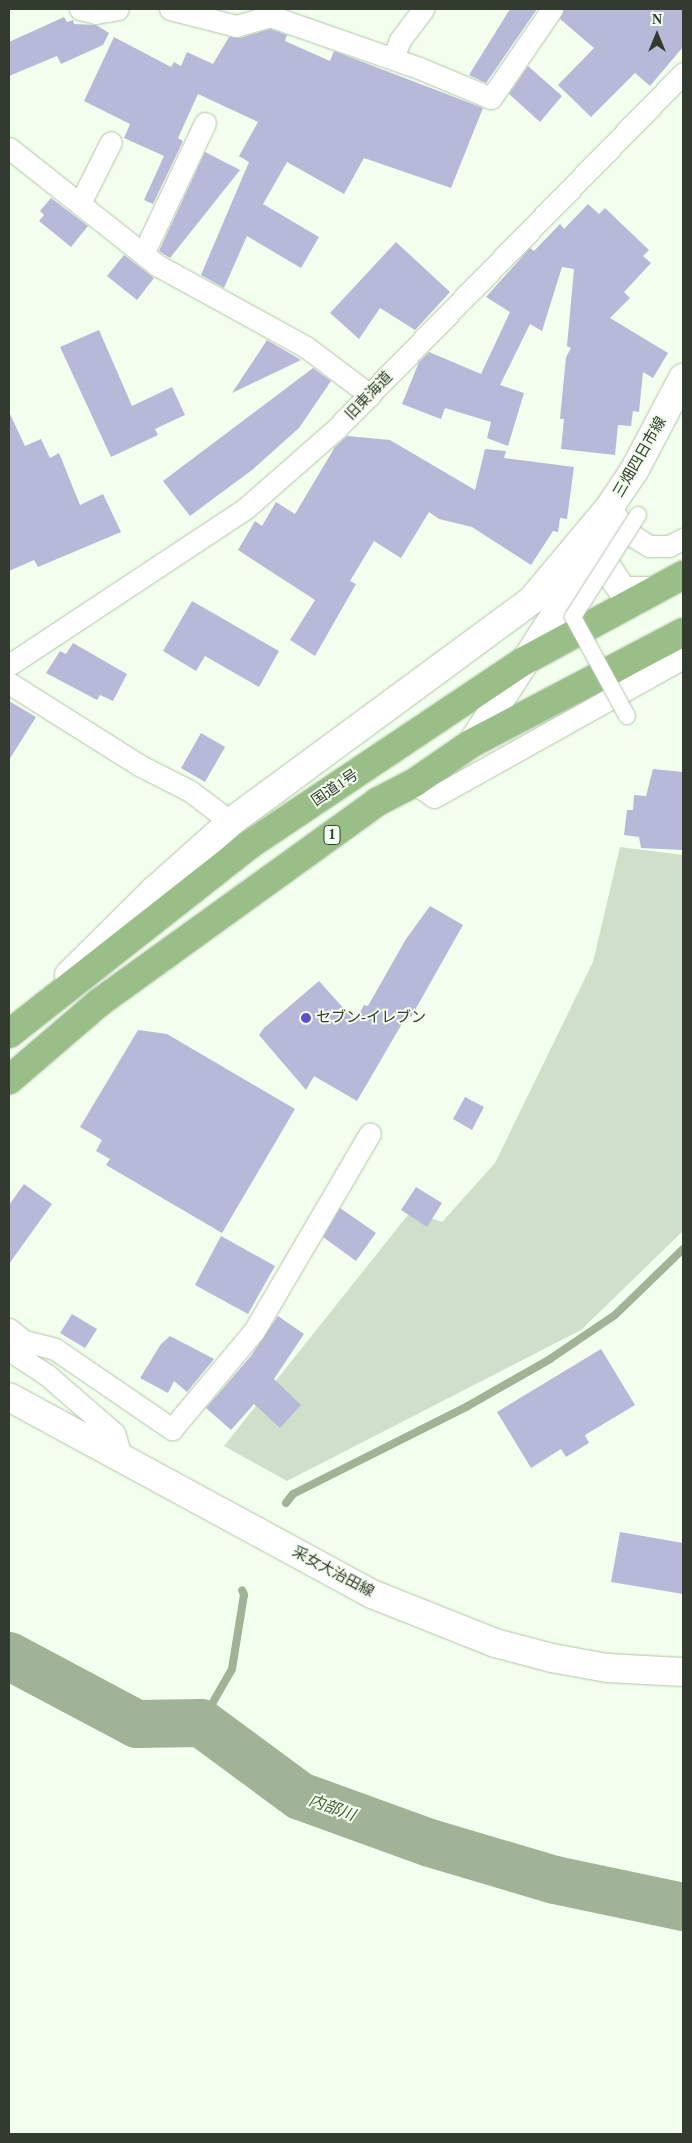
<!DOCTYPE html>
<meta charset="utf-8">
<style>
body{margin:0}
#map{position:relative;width:692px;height:2143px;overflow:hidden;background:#f3ffee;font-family:"Times New Roman","Noto Sans JP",serif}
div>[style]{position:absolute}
.green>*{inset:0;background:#d0dfc9}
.stream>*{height:8px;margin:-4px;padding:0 4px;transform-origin:4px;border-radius:4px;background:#a0b397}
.river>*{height:48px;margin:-24px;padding:0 24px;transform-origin:24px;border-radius:24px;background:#a0b397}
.building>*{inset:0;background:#b7b9d8}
.roads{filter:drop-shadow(0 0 1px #b1c4a9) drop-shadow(0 0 1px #b1c4a9)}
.minor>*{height:21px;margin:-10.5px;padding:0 10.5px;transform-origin:10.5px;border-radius:10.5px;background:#fff}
.secondary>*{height:28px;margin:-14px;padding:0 14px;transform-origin:14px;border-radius:14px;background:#fff}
.trunk>*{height:28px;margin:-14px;padding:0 14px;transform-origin:14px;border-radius:14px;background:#9abe87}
.bridges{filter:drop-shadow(0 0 1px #b1c4a9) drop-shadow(0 0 1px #b1c4a9)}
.pedestrian-bridge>*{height:16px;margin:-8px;padding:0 8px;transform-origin:8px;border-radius:8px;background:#fff}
.dots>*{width:14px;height:14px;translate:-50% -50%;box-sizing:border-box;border:2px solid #f3ffee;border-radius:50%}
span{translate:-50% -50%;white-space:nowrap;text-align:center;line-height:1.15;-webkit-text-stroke:4px #f3ffee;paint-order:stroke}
.shield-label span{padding:1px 4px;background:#f3ffee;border:1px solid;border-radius:4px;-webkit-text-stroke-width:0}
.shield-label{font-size:14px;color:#333a2f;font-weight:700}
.street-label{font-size:15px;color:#333a2f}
.poi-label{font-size:15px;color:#333a2f}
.left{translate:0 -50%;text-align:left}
.water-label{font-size:16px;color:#405c31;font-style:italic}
.frame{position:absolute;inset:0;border:10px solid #333a2f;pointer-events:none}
.north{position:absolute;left:632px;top:10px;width:50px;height:50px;-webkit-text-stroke:4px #f3ffee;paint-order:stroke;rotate:0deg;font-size:14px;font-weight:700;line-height:20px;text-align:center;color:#333a2f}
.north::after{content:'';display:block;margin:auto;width:18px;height:22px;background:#333a2f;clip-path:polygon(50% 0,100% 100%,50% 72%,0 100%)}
</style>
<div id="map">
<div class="green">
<i style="clip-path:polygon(620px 847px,683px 855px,683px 1231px,581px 1330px,287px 1481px,224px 1446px,411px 1211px,442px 1222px,495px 1163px,593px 962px)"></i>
</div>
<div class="stream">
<i style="left:286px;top:1503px;width:11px;rotate:-52deg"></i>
<i style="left:293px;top:1494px;width:194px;rotate:-26.7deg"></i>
<i style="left:466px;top:1407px;width:97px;rotate:-29.7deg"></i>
<i style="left:550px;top:1359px;width:78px;rotate:-34.1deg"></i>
<i style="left:615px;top:1315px;width:95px;rotate:-44.1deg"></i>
<i style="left:201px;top:1723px;width:62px;rotate:-60.1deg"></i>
<i style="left:232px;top:1669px;width:75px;rotate:-80.8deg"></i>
<i style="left:244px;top:1595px;width:5px;rotate:-112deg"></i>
</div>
<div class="river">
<i style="left:9px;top:1656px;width:145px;rotate:28deg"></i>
<i style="left:137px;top:1724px;width:64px;rotate:-0.9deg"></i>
<i style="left:201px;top:1723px;width:123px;rotate:36.4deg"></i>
<i style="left:300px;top:1796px;width:138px;rotate:19.9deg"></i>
<i style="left:430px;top:1843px;width:130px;rotate:16.5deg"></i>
<i style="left:555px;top:1880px;width:131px;rotate:11.9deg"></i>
</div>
<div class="building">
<i style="clip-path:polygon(510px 9px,537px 9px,486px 83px,469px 75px)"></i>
<i style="clip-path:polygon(564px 9px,683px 9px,683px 47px,650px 86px,635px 73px,591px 117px,558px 85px,594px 48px,560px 19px)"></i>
<i style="clip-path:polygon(64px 17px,67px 22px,73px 20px,74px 24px,96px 25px,109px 33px,103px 45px,61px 64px,57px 56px,9px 76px,9px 42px)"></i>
<i style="clip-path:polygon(270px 29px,287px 35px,285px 41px,330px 61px,334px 51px,483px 108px,451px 188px,364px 158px,344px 194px,287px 162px,263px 204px,319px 237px,301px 268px,247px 236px,224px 288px,201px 275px,249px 162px,239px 156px,258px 122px,198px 94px,178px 138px,183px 141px,153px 204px,144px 200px,164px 156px,124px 138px,130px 124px,84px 101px,114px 37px,171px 67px,174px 62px,181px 66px,187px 52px,213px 64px,229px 37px,240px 38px)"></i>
<i style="clip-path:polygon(528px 66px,562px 96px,540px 122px,509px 94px)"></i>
<i style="clip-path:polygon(205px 152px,240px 170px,170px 258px,159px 251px)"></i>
<i style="clip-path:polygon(51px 198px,88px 226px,71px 247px,39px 221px,44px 215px,40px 211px)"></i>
<i style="clip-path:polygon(588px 204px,599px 214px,605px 208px,649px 250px,643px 256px,651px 263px,624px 292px,630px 298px,610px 318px,668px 353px,653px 378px,643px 372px,639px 412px,633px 411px,631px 426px,618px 425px,615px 455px,561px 449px,564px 419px,560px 419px,566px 357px,571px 348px,567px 346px,574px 269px,562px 267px,542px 331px,530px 324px,500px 385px,524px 393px,508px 446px,487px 438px,491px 422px,445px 408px,441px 419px,402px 404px,419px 362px,429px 352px,481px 374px,510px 312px,486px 297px,530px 248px,534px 251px,560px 224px,564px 229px)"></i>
<i style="clip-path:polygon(396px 242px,450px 292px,415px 330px,380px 308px,359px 339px,330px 313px)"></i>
<i style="clip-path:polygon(124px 255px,154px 278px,137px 300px,107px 276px)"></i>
<i style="clip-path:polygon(99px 330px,132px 406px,172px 387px,185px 415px,155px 429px,158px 435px,111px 457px,60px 347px)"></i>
<i style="clip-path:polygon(267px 340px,301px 360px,232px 393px)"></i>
<i style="clip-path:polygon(313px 368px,331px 381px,299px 428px,252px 470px,190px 516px,163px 481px)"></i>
<i style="clip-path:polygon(9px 412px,25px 446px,41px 439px,50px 458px,59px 453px,80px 505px,103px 494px,121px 532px,38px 567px,34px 560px,9px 571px)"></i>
<i style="clip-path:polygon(347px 436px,390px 440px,475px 490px,485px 449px,506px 451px,504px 458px,574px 467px,567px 519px,560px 518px,558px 532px,553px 531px,531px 565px,472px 527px,439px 519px,429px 512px,401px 558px,374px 541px,350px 581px,356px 584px,315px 656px,290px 640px,315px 600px,238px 550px,255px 521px,262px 526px,276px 502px,295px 514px,335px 447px)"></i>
<i style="clip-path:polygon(192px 601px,279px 651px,259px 687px,205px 656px,196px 671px,163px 651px)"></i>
<i style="clip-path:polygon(73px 643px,127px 674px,113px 701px,100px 695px,97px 700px,46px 673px,60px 651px,66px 654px)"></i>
<i style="clip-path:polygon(9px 701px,36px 717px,9px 760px)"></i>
<i style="clip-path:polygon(201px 733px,225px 747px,205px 782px,181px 768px)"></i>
<i style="clip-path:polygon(653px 769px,683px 772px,683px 850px,641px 848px,639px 837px,624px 835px,627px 810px,633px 810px,634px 795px,646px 796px)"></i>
<i style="clip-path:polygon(430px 906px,463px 925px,411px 1017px,407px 1015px,357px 1101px,314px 1076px,306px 1090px,259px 1035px,264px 1028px,319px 981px,355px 1021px,364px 1005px,368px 1006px,406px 939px)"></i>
<i style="clip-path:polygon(138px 1030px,167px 1034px,295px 1109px,222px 1233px,106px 1165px,110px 1159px,96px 1151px,102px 1140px,80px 1127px)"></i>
<i style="clip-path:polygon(465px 1097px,484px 1107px,472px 1130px,453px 1119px)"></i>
<i style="clip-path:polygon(24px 1184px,52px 1204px,9px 1264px,9px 1205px)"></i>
<i style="clip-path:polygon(416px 1187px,442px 1203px,427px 1227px,401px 1210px)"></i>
<i style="clip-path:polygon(340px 1208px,376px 1233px,356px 1261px,323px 1237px)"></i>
<i style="clip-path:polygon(221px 1236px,275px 1266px,248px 1314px,195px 1285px)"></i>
<i style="clip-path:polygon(72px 1314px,97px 1329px,85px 1348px,60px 1333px)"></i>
<i style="clip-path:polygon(278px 1316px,304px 1334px,274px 1379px,301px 1405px,280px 1428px,254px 1404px,231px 1430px,206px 1408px,251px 1356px)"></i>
<i style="clip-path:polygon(170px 1336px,214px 1359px,187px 1392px,174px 1381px,168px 1393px,140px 1378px,161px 1344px)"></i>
<i style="clip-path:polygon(601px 1349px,635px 1405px,585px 1435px,589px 1443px,566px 1457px,561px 1449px,531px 1468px,497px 1412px)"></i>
<i style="clip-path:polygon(620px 1532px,683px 1543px,683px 1594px,611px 1582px)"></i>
</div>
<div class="roads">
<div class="minor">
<i style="left:80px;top:9px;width:16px;rotate:14deg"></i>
<i style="left:96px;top:13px;width:22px;rotate:-10deg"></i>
<i style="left:170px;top:9px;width:68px;rotate:14.4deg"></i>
<i style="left:236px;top:26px;width:35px;rotate:-16deg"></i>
<i style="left:270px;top:16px;width:158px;rotate:19.2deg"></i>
<i style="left:419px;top:68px;width:78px;rotate:22.6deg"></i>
<i style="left:491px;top:98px;width:108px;rotate:-55.6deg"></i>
<i style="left:393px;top:58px;width:19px;rotate:-69deg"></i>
<i style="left:400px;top:40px;width:39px;rotate:-53deg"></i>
<i style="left:9px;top:148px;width:189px;rotate:38.3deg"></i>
<i style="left:157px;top:265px;width:170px;rotate:28.8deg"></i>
<i style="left:306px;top:347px;width:80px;rotate:36.9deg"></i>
<i style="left:80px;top:203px;width:68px;rotate:-63.1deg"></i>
<i style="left:143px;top:254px;width:145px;rotate:-64.7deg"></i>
<i style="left:609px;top:508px;width:37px;rotate:49deg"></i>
<i style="left:633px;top:536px;width:19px;rotate:32deg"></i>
<i style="left:649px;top:546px;width:20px"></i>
<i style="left:669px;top:546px;width:16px;rotate:-27deg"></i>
<i style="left:9px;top:665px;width:284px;rotate:-33.5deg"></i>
<i style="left:246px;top:508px;width:120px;rotate:-41.3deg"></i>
<i style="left:336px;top:429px;width:497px;rotate:-45.7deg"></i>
<i style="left:9px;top:683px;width:154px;rotate:32.2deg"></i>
<i style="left:139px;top:765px;width:57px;rotate:27deg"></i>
<i style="left:190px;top:791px;width:51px;rotate:37.1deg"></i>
<i style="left:414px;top:783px;width:24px;rotate:35deg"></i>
<i style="left:434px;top:797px;width:285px;rotate:-29.2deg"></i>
<i style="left:9px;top:1329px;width:19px;rotate:39deg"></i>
<i style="left:24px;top:1341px;width:32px;rotate:14deg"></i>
<i style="left:55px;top:1349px;width:142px;rotate:34.4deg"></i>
<i style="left:172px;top:1429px;width:128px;rotate:-50.1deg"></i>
<i style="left:254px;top:1331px;width:229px;rotate:-59.6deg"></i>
<i style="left:9px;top:1350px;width:45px;rotate:33.3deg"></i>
<i style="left:47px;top:1375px;width:89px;rotate:40.9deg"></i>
<i style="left:114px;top:1433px;width:27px;rotate:73deg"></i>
</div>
<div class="secondary">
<i style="left:606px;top:542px;width:17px;rotate:111deg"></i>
<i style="left:600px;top:558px;width:40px;rotate:55.1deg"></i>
<i style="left:623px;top:591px;width:27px"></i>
<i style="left:472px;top:743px;width:252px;rotate:-57deg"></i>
<i style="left:69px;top:975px;width:121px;rotate:-44.7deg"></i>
<i style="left:155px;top:890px;width:102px;rotate:-41.8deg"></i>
<i style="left:231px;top:822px;width:374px;rotate:-36.4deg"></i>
<i style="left:532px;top:600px;width:120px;rotate:-50.1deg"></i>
<i style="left:609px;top:508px;width:47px;rotate:-56.3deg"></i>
<i style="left:635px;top:469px;width:103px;rotate:-62.2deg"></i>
<i style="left:9px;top:1397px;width:413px;rotate:28.5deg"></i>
<i style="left:372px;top:1594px;width:132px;rotate:21.7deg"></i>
<i style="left:495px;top:1643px;width:59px;rotate:14.7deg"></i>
<i style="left:552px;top:1658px;width:56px;rotate:10.3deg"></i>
<i style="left:607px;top:1668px;width:76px;rotate:3deg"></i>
</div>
<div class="trunk">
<i style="left:9px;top:1034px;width:305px;rotate:-38.2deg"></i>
<i style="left:249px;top:845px;width:331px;rotate:-33.8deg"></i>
<i style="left:524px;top:661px;width:181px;rotate:-28.4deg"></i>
<i style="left:9px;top:1080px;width:120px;rotate:-40.6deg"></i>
<i style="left:100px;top:1002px;width:342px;rotate:-35.8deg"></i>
<i style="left:377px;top:802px;width:42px;rotate:-27.2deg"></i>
<i style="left:414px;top:783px;width:70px;rotate:-34.6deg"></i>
<i style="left:472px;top:743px;width:238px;rotate:-27.7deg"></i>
</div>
</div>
<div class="bridges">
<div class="pedestrian-bridge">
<i style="left:627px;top:716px;width:113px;rotate:-118.6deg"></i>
<i style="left:573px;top:617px;width:121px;rotate:-57.5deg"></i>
</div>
</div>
<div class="dots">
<i style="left:306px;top:1018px;background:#5d51c9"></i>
</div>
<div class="shield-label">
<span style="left:332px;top:835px">1</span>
</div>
<div class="street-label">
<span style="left:369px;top:396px;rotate:-46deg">旧東海道</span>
<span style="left:640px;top:457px;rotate:-60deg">三畑四日市線</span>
<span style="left:335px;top:788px;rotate:-34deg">国道1号</span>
<span style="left:333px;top:1572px;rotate:28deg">采女大治田線</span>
</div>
<div class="poi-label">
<span class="left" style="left:316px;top:1018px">セブン-イレブン</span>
</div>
<div class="water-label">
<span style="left:332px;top:1808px;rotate:20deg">内部川</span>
</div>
<div class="frame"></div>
<div class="north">N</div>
</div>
